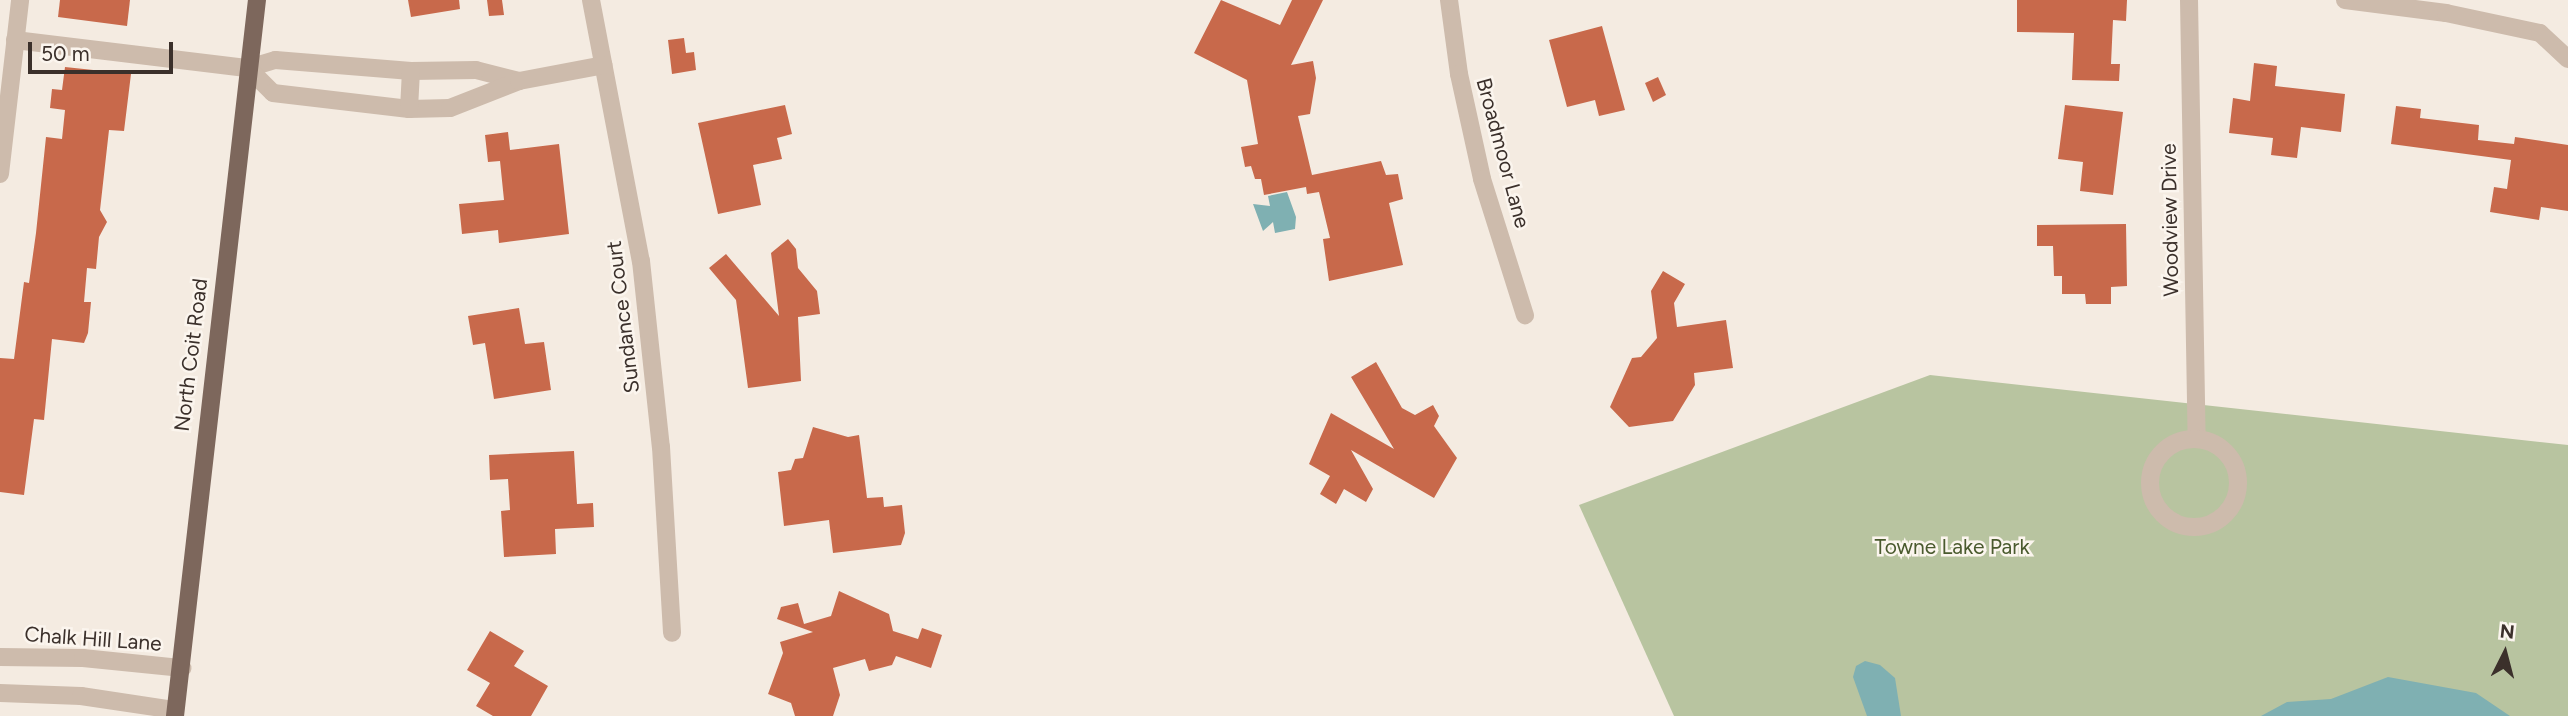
<!DOCTYPE html>
<style>
body{margin:0}
#map{position:relative;width:2568px;height:716px;overflow:hidden;background:#f4ebe1;font-family:Figtree,sans-serif}
div>[style]{position:absolute}
.green>*{inset:0;background:#b8c4a0}
.water>*{inset:0;background:#7fb0b2}
.building>*{inset:0;background:#c8694b}
.minor>*{height:18px;margin:-9px;padding:0 9px;transform-origin:9px;border-radius:9px;background:#cdbbac}
.minor>.ring{margin:-9px;padding:0;box-sizing:content-box;background:none;border:18px solid #cdbbac;border-radius:50%}
.major>*{height:18px;margin:-9px;padding:0 9px;transform-origin:9px;border-radius:9px;background:#7d675c}
span{translate:-50% -50%;white-space:nowrap;text-align:center;line-height:1.15;-webkit-text-stroke:5px #fbf5ee;paint-order:stroke}
.street-label{font-size:21px;color:#3b302b}
.park-label{font-size:21px;color:#4a5a2e}
.north{position:absolute;left:2470px;top:618px;width:70px;height:70px;-webkit-text-stroke:5px #fbf5ee;paint-order:stroke;rotate:6deg;font-size:19px;font-weight:700;line-height:28px;text-align:center;color:#3b302b}
.north::after{content:'';display:block;margin:auto;width:24px;height:32px;background:#3b302b;clip-path:polygon(50% 0,100% 100%,50% 72%,0 100%)}
.scale{position:absolute;left:28px;top:42px;width:145px;height:32px;box-sizing:border-box;border:4px solid #3b302b;border-top:0;padding-left:9px;font-size:21px;line-height:24px;white-space:nowrap;color:#3b302b;-webkit-text-stroke:5px #fbf5ee;paint-order:stroke}
</style>
<div id="map">
<div class="green">
<i style="clip-path:polygon(1930px 375px,2568px 445px,2568px 716px,1674px 716px,1579px 505px)"></i>
</div>
<div class="water">
<i style="clip-path:polygon(1287px 192px,1296px 217px,1295px 229px,1275px 233px,1273px 222px,1263px 231px,1253px 204px,1270px 206px,1268px 196px)"></i>
<i style="clip-path:polygon(1865px 661px,1880px 665px,1895px 678px,1901px 716px,1867px 716px,1853px 677px,1856px 666px)"></i>
<i style="clip-path:polygon(2388px 677px,2476px 693px,2510px 716px,2261px 716px,2287px 702px,2331px 699px)"></i>
</div>
<div class="building">
<i style="clip-path:polygon(60px 0,130px 0,127px 26px,58px 17px)"></i>
<i style="clip-path:polygon(408px 0,459px 0,460px 9px,411px 17px)"></i>
<i style="clip-path:polygon(487px 0,502px 0,504px 15px,489px 16px)"></i>
<i style="clip-path:polygon(1221px 0,1280px 25px,1292px 0,1323px 0,1291px 65px,1313px 61px,1316px 78px,1310px 114px,1298px 116px,1312px 175px,1381px 161px,1386px 175px,1398px 174px,1403px 199px,1389px 203px,1403px 265px,1329px 281px,1323px 239px,1330px 238px,1319px 192px,1307px 194px,1306px 187px,1264px 195px,1261px 179px,1255px 179px,1251px 166px,1245px 167px,1241px 147px,1258px 144px,1247px 80px,1194px 53px)"></i>
<i style="clip-path:polygon(2017px 0,2127px 0,2126px 21px,2113px 20px,2111px 64px,2120px 64px,2119px 81px,2072px 80px,2074px 33px,2017px 32px)"></i>
<i style="clip-path:polygon(1602px 26px,1625px 110px,1599px 116px,1595px 100px,1567px 107px,1549px 40px)"></i>
<i style="clip-path:polygon(684px 38px,686px 53px,694px 52px,696px 70px,672px 74px,668px 40px)"></i>
<i style="clip-path:polygon(2254px 63px,2277px 66px,2275px 86px,2345px 94px,2341px 132px,2301px 127px,2297px 158px,2271px 155px,2273px 138px,2229px 133px,2233px 98px,2250px 101px)"></i>
<i style="clip-path:polygon(65px 67px,131px 74px,124px 131px,109px 130px,100px 210px,107px 222px,99px 237px,96px 269px,87px 268px,84px 302px,91px 302px,88px 333px,84px 343px,52px 339px,44px 420px,34px 419px,24px 495px,0 492px,0 358px,14px 359px,24px 282px,29px 283px,36px 233px,46px 137px,62px 139px,65px 110px,50px 108px,52px 89px,62px 90px)"></i>
<i style="clip-path:polygon(1658px 77px,1666px 95px,1653px 102px,1645px 83px)"></i>
<i style="clip-path:polygon(785px 105px,792px 134px,777px 138px,782px 159px,753px 165px,761px 205px,718px 214px,698px 123px)"></i>
<i style="clip-path:polygon(2065px 105px,2123px 112px,2113px 195px,2080px 191px,2083px 162px,2058px 159px)"></i>
<i style="clip-path:polygon(2396px 106px,2421px 109px,2420px 118px,2479px 125px,2478px 140px,2514px 144px,2515px 137px,2568px 145px,2568px 211px,2541px 207px,2539px 220px,2490px 212px,2494px 187px,2507px 189px,2511px 160px,2391px 144px)"></i>
<i style="clip-path:polygon(508px 132px,510px 150px,559px 144px,569px 234px,499px 243px,498px 230px,462px 234px,459px 204px,504px 200px,500px 161px,488px 162px,485px 135px)"></i>
<i style="clip-path:polygon(2126px 224px,2127px 286px,2111px 287px,2111px 304px,2086px 304px,2085px 294px,2062px 294px,2062px 276px,2054px 276px,2053px 246px,2037px 246px,2037px 225px)"></i>
<i style="clip-path:polygon(788px 239px,796px 249px,798px 268px,817px 291px,820px 314px,798px 317px,801px 381px,748px 388px,736px 300px,709px 268px,726px 254px,779px 316px,771px 253px)"></i>
<i style="clip-path:polygon(1663px 271px,1685px 284px,1674px 303px,1677px 327px,1726px 320px,1733px 368px,1694px 373px,1695px 385px,1673px 421px,1629px 427px,1610px 407px,1632px 358px,1641px 357px,1657px 338px,1651px 291px)"></i>
<i style="clip-path:polygon(519px 308px,525px 344px,544px 342px,551px 390px,494px 399px,485px 343px,473px 345px,468px 316px)"></i>
<i style="clip-path:polygon(1376px 362px,1402px 408px,1415px 415px,1433px 405px,1439px 416px,1434px 426px,1457px 458px,1434px 498px,1351px 450px,1373px 489px,1366px 502px,1344px 489px,1336px 504px,1320px 494px,1330px 476px,1309px 464px,1331px 413px,1394px 449px,1351px 377px)"></i>
<i style="clip-path:polygon(813px 427px,848px 437px,859px 435px,867px 498px,883px 497px,884px 507px,902px 505px,905px 533px,901px 545px,833px 553px,829px 520px,784px 526px,778px 472px,791px 470px,795px 459px,803px 458px)"></i>
<i style="clip-path:polygon(574px 451px,577px 504px,593px 503px,594px 527px,555px 529px,556px 554px,504px 557px,501px 511px,510px 510px,508px 479px,490px 480px,489px 455px)"></i>
<i style="clip-path:polygon(839px 591px,889px 614px,893px 631px,918px 639px,922px 628px,942px 635px,931px 668px,896px 656px,892px 665px,869px 671px,865px 659px,833px 668px,840px 695px,833px 716px,795px 716px,791px 703px,768px 694px,783px 653px,780px 642px,813px 632px,777px 619px,781px 607px,798px 603px,804px 624px,831px 616px)"></i>
<i style="clip-path:polygon(490px 631px,524px 651px,514px 666px,548px 686px,531px 716px,493px 716px,476px 706px,490px 683px,467px 670px)"></i>
</div>
<div class="minor">
<i style="left:591px;top:0;width:266px;rotate:79.2deg"></i>
<i style="left:641px;top:261px;width:187px;rotate:83.9deg"></i>
<i style="left:661px;top:447px;width:186px;rotate:86.6deg"></i>
<i style="left:1449px;top:0;width:75px;rotate:82.3deg"></i>
<i style="left:1459px;top:74px;width:107px;rotate:77.6deg"></i>
<i style="left:1482px;top:179px;width:143px;rotate:72.5deg"></i>
<i style="left:2189px;top:0;width:439px;rotate:89deg"></i>
<i style="left:2345px;top:0;width:102px;rotate:7.3deg"></i>
<i style="left:2446px;top:13px;width:96px;rotate:12deg"></i>
<i style="left:2540px;top:33px;width:38px;rotate:43deg"></i>
<i style="left:15px;top:40px;width:235px;rotate:6.9deg"></i>
<i style="left:519px;top:81px;width:44px;rotate:-165.7deg"></i>
<i style="left:476px;top:70px;width:65px;rotate:179.1deg"></i>
<i style="left:411px;top:71px;width:136px;rotate:-175.4deg"></i>
<i style="left:275px;top:60px;width:28px;rotate:163deg"></i>
<i style="left:248px;top:68px;width:35px;rotate:45deg"></i>
<i style="left:273px;top:93px;width:137px;rotate:6.7deg"></i>
<i style="left:409px;top:109px;width:41px;rotate:-1.4deg"></i>
<i style="left:450px;top:108px;width:74px;rotate:-21.4deg"></i>
<i style="left:519px;top:81px;width:86px;rotate:-10.7deg"></i>
<i style="left:409px;top:109px;width:38px;rotate:-87deg"></i>
<i style="left:0;top:174px;width:175px;rotate:-83.4deg"></i>
<i class="ring" style="left:2150px;top:439px;width:70px;height:70px"></i>
<i style="left:0;top:657px;width:83px;rotate:0.7deg"></i>
<i style="left:83px;top:658px;width:100px;rotate:5.8deg"></i>
<i style="left:0;top:693px;width:81px;rotate:2.1deg"></i>
<i style="left:81px;top:696px;width:95px;rotate:8.5deg"></i>
</div>
<div class="major">
<i style="left:175px;top:716px;width:721px;rotate:-83.47deg"></i>
</div>
<div class="street-label">
<span style="left:1503px;top:153px;rotate:75deg">Broadmoor Lane</span>
<span style="left:2170px;top:220px;rotate:-91deg">Woodview Drive</span>
<span style="left:623px;top:317px;rotate:-97deg">Sundance Court</span>
<span style="left:191px;top:355px;rotate:-83deg">North Coit Road</span>
<span style="left:93px;top:639px;rotate:4deg">Chalk Hill Lane</span>
</div>
<div class="park-label">
<span style="left:1952px;top:547px">Towne Lake Park</span>
</div>
<div class="north">N</div>
<div class="scale">50 m</div>
</div>
